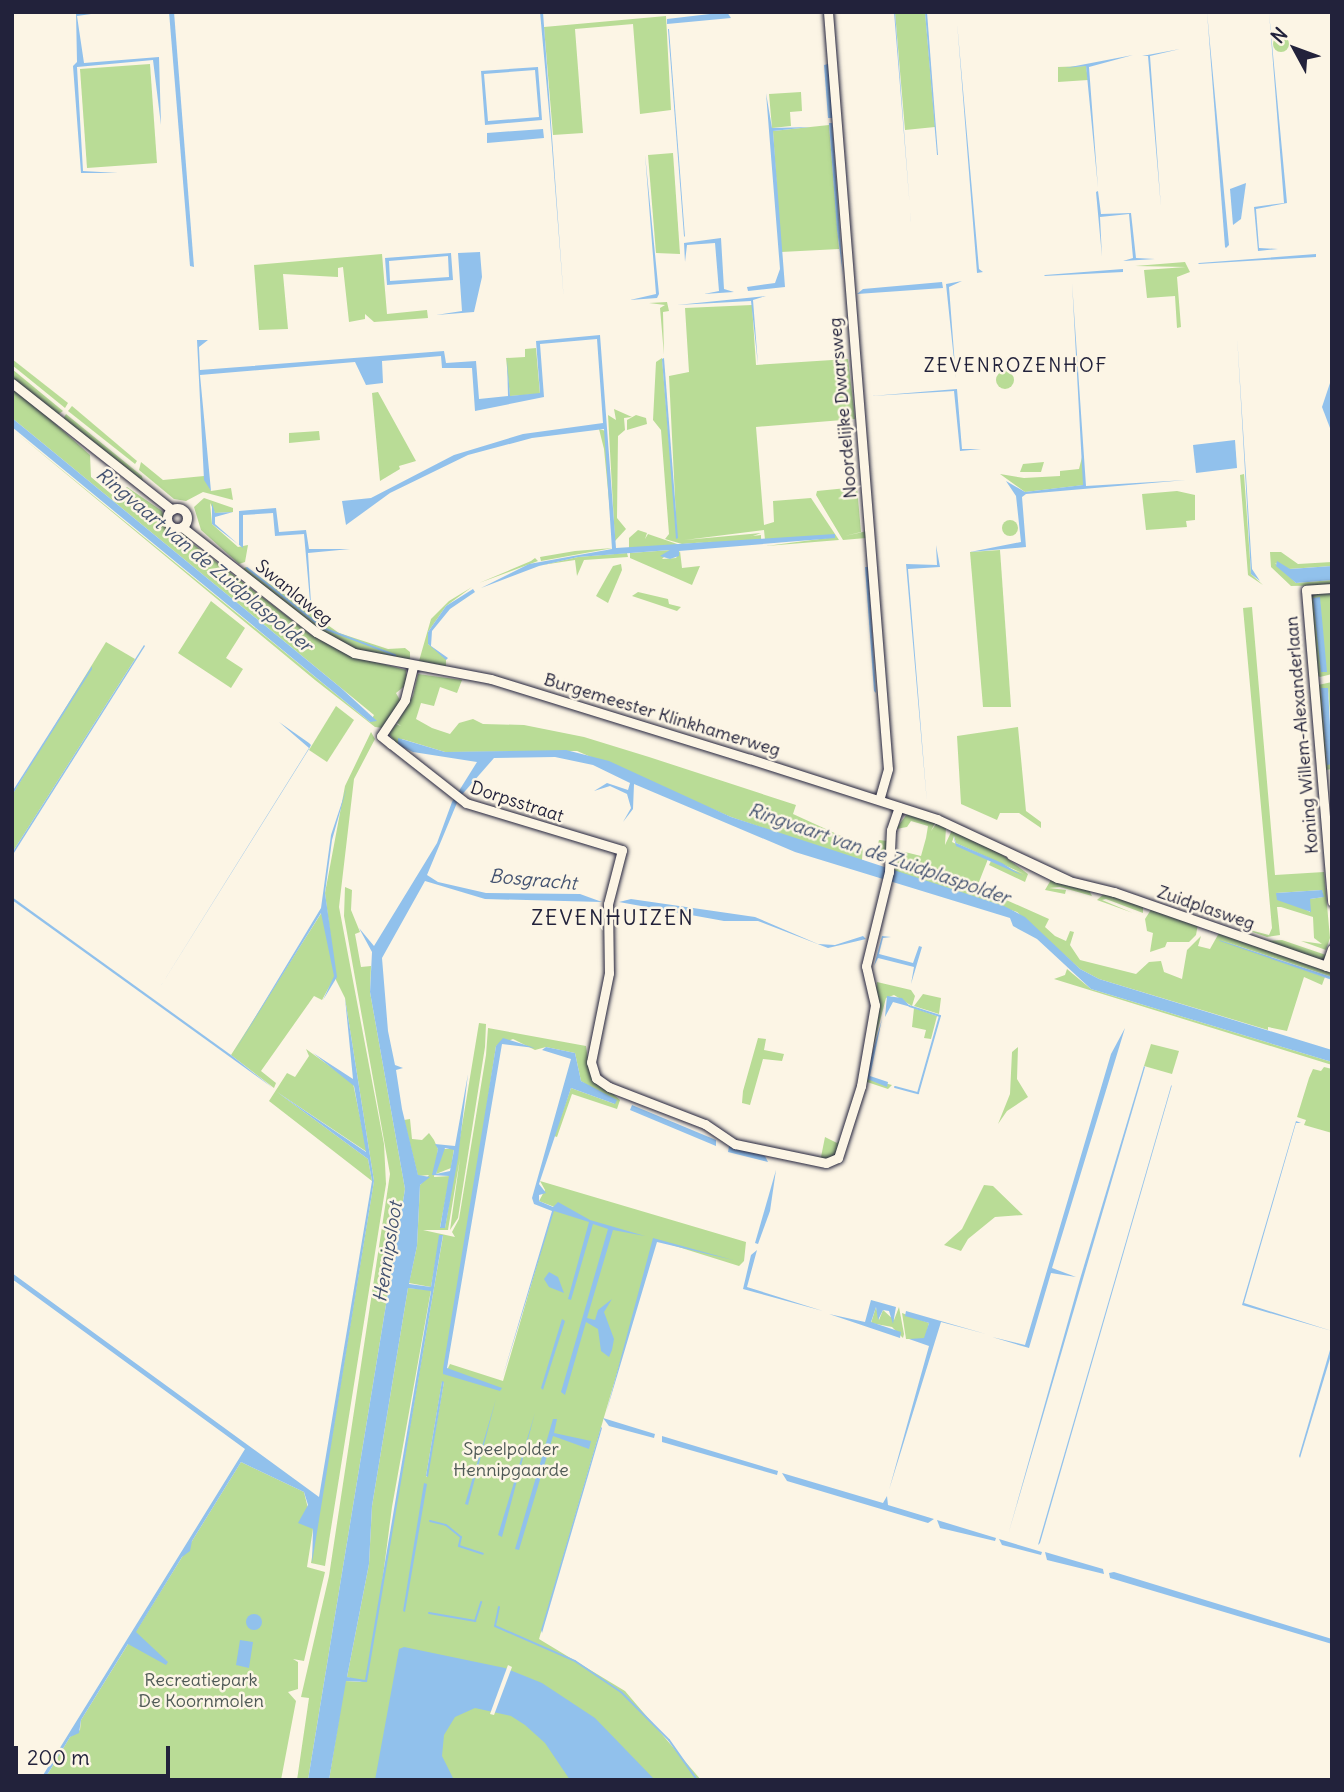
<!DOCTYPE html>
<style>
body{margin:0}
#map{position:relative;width:1344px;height:1792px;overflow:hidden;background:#fcf5e5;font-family:Delius,sans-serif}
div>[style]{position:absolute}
.green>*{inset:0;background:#b9dc96}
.round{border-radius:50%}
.water>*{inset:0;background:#91c1ec}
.pier>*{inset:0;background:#fcf5e5}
.stream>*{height:2px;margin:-1px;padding:0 1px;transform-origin:1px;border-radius:1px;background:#91c1ec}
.roads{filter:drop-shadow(0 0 2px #22223b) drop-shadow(0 0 2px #22223b)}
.secondary>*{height:9px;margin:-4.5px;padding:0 4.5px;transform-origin:4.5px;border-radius:4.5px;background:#fcf5e5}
.secondary>.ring{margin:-4.5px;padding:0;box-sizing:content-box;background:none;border:9px solid #fcf5e5;border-radius:50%}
span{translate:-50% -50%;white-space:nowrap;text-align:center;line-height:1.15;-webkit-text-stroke:5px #fcf5e5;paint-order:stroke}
.street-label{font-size:18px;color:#22223b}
.park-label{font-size:18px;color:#4f5a56}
.neighbourhood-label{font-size:19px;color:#22223b;letter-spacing:2px}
.water-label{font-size:19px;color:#435270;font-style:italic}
.quarter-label{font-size:21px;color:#22223b;letter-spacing:2px}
.frame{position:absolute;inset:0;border:14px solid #22223b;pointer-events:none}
.north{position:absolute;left:1260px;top:14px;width:70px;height:70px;-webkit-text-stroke:5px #fcf5e5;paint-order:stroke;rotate:311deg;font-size:19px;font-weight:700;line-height:28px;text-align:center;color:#22223b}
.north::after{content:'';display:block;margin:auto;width:24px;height:32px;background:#22223b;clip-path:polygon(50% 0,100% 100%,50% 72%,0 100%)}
.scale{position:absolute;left:14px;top:1746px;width:156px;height:32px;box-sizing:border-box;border:4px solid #22223b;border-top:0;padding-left:9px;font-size:21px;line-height:24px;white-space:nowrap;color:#22223b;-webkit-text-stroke:5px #fcf5e5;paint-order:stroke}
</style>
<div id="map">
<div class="green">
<i style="clip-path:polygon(895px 12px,925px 12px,935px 127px,905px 130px)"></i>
<i style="clip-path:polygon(666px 16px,671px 110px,640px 114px,633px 24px,575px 29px,583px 133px,553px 135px,544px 27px)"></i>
<i class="round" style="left:1273px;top:36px;width:16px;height:16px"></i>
<i style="clip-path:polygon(150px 64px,157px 163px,87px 168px,80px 69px)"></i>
<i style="clip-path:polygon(1086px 66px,1088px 80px,1058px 82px,1058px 67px)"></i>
<i style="clip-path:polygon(801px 92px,802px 111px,790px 112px,791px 126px,772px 128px,769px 94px)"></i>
<i style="clip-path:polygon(829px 125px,839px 249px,781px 252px,773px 131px)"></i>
<i style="clip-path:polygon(673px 153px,680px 254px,656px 253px,648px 155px)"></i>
<i style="clip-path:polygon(382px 254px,387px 314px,427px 310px,428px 318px,374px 322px,365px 314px,365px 319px,349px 322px,343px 267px,338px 268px,338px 277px,283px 274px,288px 329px,259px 330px,254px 265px)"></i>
<i style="clip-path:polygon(1185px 262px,1190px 272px,1177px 277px,1181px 327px,1177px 328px,1175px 296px,1147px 298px,1144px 270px,1186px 267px,1135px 266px)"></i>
<i style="clip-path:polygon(667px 302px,669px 311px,663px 312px,664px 355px,660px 308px,665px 305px,649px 303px)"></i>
<i style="clip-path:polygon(752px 305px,756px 365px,848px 359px,855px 419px,756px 427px,764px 525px,774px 522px,773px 501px,811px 498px,839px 540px,766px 546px,835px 537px,765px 540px,764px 530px,685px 540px,761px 533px,745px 539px,682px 544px,665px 539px,669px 534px,661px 430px,653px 420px,656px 362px,662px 358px,677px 538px,669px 376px,689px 372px,685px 308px)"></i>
<i style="clip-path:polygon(536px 348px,540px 394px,510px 396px,506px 358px,525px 357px,525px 349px)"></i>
<i style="clip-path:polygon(12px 359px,68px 403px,65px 408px,12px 365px)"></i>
<i style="clip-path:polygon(12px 369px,63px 411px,56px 416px,12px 380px)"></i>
<i class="round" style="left:996px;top:371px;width:18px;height:18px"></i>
<i style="clip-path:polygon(12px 385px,90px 455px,91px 477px,116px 498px,127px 487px,162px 511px,169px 528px,187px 532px,188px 540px,310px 634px,360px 658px,406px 670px,407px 684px,396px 693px,401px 702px,383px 728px,375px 727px,315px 680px,12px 429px,370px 722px,374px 715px,12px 418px)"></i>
<i style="clip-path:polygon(378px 392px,416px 461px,399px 466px,400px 469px,380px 481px,372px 393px)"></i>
<i style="clip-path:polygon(72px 406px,137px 461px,135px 464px,68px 411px)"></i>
<i style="clip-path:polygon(614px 409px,632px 417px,624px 418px,625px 430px,618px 436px,617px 518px,626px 529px,615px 541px,608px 415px,616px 420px)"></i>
<i style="clip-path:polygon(66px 414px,142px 476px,144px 486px,62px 421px)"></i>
<i style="clip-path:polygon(636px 415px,646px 418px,647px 424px,627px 430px,627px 420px)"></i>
<i style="clip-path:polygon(599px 429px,606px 431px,613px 542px,604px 449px)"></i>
<i style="clip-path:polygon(319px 431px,320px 440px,289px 443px,289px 433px)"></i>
<i style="clip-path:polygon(1082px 457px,1084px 485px,1025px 492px,1000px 474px,1024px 478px,1060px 476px,1060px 471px,1079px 469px)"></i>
<i style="clip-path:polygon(141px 462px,163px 480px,204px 476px,211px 491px,231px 488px,233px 500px,203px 492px,186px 501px,174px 499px,139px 470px)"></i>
<i style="clip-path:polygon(1044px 462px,1041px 472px,1020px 472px,1023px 464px)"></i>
<i style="clip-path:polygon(1244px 474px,1251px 574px,1263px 585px,1248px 575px,1240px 475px)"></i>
<i style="clip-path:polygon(857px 487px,861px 532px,845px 536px,867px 531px,866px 538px,843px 540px,816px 495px,817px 491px)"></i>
<i style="clip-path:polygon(1177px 491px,1195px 495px,1195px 520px,1186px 521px,1187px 527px,1146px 530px,1142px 494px)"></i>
<i style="clip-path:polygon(204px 498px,233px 508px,233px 512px,215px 513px,210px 503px,212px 524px,238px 547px,248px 545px,245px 562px,239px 564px,201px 530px,194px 507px)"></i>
<i class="round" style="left:1002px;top:520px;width:16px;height:16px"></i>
<i style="clip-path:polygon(638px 530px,647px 533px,645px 539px,648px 534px,680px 545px,761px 535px,761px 540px,678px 547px,629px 548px,629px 538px)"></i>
<i style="clip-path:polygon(613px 548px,541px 561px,540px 557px,575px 551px)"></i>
<i style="clip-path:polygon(671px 550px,662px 559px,676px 558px,680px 551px,682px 568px,700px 566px,692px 585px,630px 558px,630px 553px)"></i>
<i style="clip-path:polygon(1000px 550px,1011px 707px,983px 707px,970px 552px)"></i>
<i style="clip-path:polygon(1270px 552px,1281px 552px,1298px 564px,1332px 562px,1332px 566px,1289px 569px,1275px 563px,1296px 583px,1332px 580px,1332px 585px,1291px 586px,1271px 567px)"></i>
<i style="clip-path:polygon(627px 553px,628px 557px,584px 560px,577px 576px,575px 560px,542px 565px,578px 557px)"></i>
<i style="clip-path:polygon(535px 558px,538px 561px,479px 583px,531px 561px)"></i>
<i style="clip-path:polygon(621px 564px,622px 570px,608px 603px,596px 596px,613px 566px)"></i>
<i style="clip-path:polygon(246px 567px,339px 633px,388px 649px,405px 648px,410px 652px,410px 661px,356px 651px,326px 636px,243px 569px)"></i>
<i style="clip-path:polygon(472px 587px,446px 606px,428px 632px,428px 644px,446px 658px,446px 666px,419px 661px,431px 619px,449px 601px)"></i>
<i style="clip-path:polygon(638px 592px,668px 599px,669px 604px,681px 607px,677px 611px,632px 596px)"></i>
<i style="clip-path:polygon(1330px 592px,1332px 674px,1320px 677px,1316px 675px,1309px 593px)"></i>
<i style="clip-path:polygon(211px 601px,245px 628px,226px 658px,243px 669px,231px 688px,178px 653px)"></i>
<i style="clip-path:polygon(evenodd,1252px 607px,1275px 875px,1324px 872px,1330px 938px,1326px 950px,1301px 941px,1322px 944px,1314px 938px,1313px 917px,1281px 907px,1277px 907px,1280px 935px,1267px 937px,1238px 927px,1269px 935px,1272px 928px,1243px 608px,1252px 607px,1322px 890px,1323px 897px,1310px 899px,1310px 912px,1276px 893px,1322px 890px)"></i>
<i style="clip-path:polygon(106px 642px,135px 659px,12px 853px,12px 795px)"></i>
<i style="clip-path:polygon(418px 674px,462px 680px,457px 693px,440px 687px,434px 706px,421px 703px,416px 719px,432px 728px,450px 734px,459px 723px,473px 719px,483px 724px,524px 725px,584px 737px,649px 757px,796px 805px,793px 814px,863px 846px,862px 860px,886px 870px,731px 817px,577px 751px,445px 752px,402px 739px,398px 745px,389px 734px,396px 724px,401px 726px,397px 723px,413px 696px)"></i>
<i style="clip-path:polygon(1332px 682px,1332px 741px,1328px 688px,1321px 688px,1327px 764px,1332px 764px,1332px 769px,1326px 770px,1318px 685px)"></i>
<i style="clip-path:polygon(336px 706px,354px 720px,327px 762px,309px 750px)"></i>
<i style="clip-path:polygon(1018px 727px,1026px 811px,1041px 822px,1041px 828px,1019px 813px,1000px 813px,997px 820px,961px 804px,957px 736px)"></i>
<i style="clip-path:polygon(371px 732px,375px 739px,354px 779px,339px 907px,384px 1144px,386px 1184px,325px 1566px,311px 1563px,374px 1181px,345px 998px,336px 980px,325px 893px,345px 786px)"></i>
<i style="clip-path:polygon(907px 814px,935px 823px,931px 831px,936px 824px,946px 827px,945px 845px,952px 830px,997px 851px,1028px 874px,1025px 882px,989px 865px,991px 861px,1024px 874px,956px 843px,954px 836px,952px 842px,988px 859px,977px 887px,1049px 919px,1045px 927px,1055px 936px,1066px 941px,1070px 931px,1074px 932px,1070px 945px,1080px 960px,1136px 974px,1149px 962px,1161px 961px,1164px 972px,1182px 979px,1187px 950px,1201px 936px,1198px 946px,1210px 949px,1219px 933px,1332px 971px,1332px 977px,1220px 940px,1325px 977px,1322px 985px,1304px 977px,1287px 1031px,1268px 1027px,1268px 1030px,1099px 979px,1080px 969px,1017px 912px,892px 873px,897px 850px,921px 856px,926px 838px,928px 826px,911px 821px,907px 827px,896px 829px)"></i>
<i style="clip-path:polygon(879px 840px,887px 841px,886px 859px,869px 855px,867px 847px,877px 848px)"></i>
<i style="clip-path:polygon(1052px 878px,1088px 888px,1092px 896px,1060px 887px,1049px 888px,1066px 890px,1065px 894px,1045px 890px)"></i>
<i style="clip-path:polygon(345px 887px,352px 890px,351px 910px,360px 932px,355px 934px,361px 967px,371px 966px,370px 992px,405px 1189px,308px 1780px,297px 1780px,309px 1698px,301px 1697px,329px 1576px,390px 1174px,344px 916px)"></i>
<i style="clip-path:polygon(1106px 892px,1143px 907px,1143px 913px,1106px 899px,1102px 900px,1133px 913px,1097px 900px)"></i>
<i style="clip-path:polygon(1152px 908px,1198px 924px,1196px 935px,1189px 942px,1167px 942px,1165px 947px,1150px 952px,1153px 933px,1147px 931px,1145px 919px)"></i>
<i style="clip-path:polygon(322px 912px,335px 976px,322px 1000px,314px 996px,261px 1071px,276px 1083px,274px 1088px,231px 1055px)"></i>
<i style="clip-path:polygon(1282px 940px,1326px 955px,1326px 957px,1322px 961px,1265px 941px)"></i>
<i style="clip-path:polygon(1067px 969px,1091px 989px,1332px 1062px,1332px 1065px,1054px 979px,1065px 975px)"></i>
<i style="clip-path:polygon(877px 982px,911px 990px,915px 996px,912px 1006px,894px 995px,886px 998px,865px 1078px,892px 1085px,888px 1089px,864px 1081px)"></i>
<i style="clip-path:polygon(923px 994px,941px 998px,939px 1014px,914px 1006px)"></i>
<i style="clip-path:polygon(914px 1008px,937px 1016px,931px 1039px,924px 1038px,926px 1030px,912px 1027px)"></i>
<i style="clip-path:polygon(evenodd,479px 1023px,486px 1024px,485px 1047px,458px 1218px,450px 1230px,460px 1158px,448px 1230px,423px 1230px,455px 1237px,452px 1232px,459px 1219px,486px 1055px,488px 1028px,586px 1046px,590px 1074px,620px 1100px,617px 1109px,572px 1094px,557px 1137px,554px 1136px,571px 1088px,615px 1104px,581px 1081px,575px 1053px,546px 1047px,535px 1050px,513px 1039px,496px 1046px,446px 1372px,450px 1364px,503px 1381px,553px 1210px,588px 1220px,539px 1201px,545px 1190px,540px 1181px,746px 1242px,744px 1261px,739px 1266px,656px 1240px,539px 1639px,625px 1691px,701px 1780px,329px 1780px,345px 1681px,363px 1682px,347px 1677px,369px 1564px,372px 1506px,408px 1288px,431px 1290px,392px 1507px,380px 1599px,443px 1236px,440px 1235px,431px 1287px,409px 1283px,417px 1246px,420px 1185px,429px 1175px,418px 1176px,404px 1120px,410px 1119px,412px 1139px,422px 1140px,429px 1133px,434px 1140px,438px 1149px,434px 1177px,450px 1176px,440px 1227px,445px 1228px,479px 1023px,442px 1382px,444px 1382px,427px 1477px,426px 1476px,442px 1382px)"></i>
<i style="clip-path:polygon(758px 1038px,766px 1039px,764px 1050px,784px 1054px,782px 1061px,763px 1059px,750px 1105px,742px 1103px,743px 1091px)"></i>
<i style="clip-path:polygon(1151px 1044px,1179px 1051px,1172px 1074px,1144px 1066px)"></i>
<i style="clip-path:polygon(1018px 1047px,1017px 1079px,1028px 1097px,1007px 1111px,998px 1124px,1010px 1094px,1012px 1052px)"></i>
<i style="clip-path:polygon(306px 1049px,353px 1083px,367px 1152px,277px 1092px,368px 1159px,372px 1181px,269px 1101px,287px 1073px,295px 1077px,309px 1056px)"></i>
<i style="clip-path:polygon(1324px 1067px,1332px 1069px,1332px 1133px,1304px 1125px,1306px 1120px,1297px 1117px,1309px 1078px,1313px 1069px,1321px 1071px)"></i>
<i style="clip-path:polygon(825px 1137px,837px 1143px,840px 1140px,836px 1155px,831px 1160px,808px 1156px,821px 1157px)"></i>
<i style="clip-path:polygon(442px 1149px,454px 1149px,451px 1168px,436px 1174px)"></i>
<i style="clip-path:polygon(984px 1185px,993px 1186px,1023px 1215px,995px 1217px,968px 1239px,961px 1251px,944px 1245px,962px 1229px)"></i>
<i style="clip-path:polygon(876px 1307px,879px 1320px,883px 1310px,894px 1320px,899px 1307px,904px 1334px,903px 1338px,892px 1327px,871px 1323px)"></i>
<i style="clip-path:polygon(902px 1313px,929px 1323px,925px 1339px,906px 1339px)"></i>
<i style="clip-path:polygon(241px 1462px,304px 1492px,313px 1529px,307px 1567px,325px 1572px,304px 1661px,293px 1659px,298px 1662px,298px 1689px,288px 1692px,296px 1701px,281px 1780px,44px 1780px,70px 1737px,80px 1730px,81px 1720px)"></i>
</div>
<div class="water">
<i style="clip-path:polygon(76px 12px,105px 12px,77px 16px,84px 63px,159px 57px,161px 125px,153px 60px,77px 67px,83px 171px,118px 173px,81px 173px,73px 66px,77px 62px)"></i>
<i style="clip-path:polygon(169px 12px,174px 12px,194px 267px,190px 266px)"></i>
<i style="clip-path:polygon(540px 12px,543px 12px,564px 302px,550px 122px)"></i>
<i style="clip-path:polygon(727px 12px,731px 18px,667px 24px,667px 19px)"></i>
<i style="clip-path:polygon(894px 12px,895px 12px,911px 222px,911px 221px)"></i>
<i style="clip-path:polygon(925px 12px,927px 12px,938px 155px,937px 155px)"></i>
<i style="clip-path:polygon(1207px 12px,1229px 245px,1226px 248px,1225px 247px)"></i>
<i style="clip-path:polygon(1269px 12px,1287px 203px,1256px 209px,1259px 248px,1278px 249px,1258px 251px,1254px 207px,1284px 203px)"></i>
<i style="clip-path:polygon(957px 22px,979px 269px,983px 272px,977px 273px)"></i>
<i style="clip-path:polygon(668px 29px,669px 29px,685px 237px,684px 236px)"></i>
<i style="clip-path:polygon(1180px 49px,1150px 56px,1161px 208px,1148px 56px,1142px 56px)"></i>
<i style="clip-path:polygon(1133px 55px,1089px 67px,1098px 188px,1086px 66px,1065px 68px)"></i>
<i style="clip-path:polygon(828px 64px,833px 118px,828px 118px,824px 65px)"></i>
<i style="clip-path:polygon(evenodd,538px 67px,542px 120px,485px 125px,481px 71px,538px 67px,535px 70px,539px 117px,488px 121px,484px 74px,535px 70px)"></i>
<i style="clip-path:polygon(766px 93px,772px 128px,810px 127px,773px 131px,785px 287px,748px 291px,747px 287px,775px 283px,780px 269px)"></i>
<i style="clip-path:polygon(829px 123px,832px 123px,843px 275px,837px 230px)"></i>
<i style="clip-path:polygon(543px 129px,544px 138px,487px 143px,487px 133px)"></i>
<i style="clip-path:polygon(645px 154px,659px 294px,657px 298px,630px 300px,656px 294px)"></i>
<i style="clip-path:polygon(1246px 183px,1241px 219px,1233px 225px,1230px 189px)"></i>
<i style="clip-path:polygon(1098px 191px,1101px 214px,1131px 213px,1136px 258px,1155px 259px,1123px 261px,1133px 258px,1129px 214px,1100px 217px,1102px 257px,1096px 192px)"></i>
<i style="clip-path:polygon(721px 238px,724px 289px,734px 292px,704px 294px,719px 291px,715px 243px,687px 245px,685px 262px,684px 243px)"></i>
<i style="clip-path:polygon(480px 252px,482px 277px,474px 312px,436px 315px,462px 311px,458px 253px)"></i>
<i style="clip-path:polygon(evenodd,451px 253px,453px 280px,387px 285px,385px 258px,451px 253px,448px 256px,449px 277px,390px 281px,389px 261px,448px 256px)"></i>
<i style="clip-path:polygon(1316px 254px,1316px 257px,1198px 264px,1199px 263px)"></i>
<i style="clip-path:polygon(1123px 269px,1123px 272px,1044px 276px,1045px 275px)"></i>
<i style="clip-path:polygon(962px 281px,949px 287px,956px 379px,946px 284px)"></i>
<i style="clip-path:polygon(942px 282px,943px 288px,857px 294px,863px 289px)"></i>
<i style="clip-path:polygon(1072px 282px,1086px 486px,1186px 480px,1026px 494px,1022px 497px,1026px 547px,970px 552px,1021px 542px,1016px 496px,1006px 481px,1025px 492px,1083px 485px)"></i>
<i style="clip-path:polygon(766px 296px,753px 300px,758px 365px,751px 301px,677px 305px)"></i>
<i style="clip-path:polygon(600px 335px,616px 548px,835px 534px,835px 538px,679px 551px,679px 556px,670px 559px,660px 556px,670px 550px,578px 557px,539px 566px,481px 588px,529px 564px,612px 549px,604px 429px,532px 438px,468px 455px,390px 493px,346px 525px,342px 501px,371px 498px,454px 455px,523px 434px,603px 423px,597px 339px,540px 344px,544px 397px,475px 411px,472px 368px,442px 368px,441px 356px,382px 361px,383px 383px,366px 385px,355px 362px,200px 375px,211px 491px,204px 480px,197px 340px,208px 340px,199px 347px,200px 370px,444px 351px,446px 363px,476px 361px,479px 399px,508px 396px,507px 359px,510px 396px,540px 393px,536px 341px)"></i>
<i style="clip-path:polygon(1237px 335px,1252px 569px,1260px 581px,1251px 574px)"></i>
<i style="clip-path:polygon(664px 358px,678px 538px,676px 539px,662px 359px)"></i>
<i style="clip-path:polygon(1332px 377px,1332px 428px,1330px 428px,1322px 407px)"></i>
<i style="clip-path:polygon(957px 389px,962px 449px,981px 449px,960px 451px,954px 391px,871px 396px)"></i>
<i style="clip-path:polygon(12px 418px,341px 688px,377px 721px,370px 722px,12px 427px)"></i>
<i style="clip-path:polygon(1235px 440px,1237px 468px,1196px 473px,1193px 445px)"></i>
<i style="clip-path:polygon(212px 503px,215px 513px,233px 512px,215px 517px,215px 524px,239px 545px,239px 511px,276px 508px,279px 532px,306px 530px,309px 549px,350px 549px,308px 553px,311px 604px,309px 606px,305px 602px,310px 601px,304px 534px,275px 536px,273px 513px,243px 515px,243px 548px,212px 524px)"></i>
<i style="clip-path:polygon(936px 545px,940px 567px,908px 569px,927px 803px,906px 564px,937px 565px)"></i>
<i style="clip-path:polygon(1277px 561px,1290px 569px,1332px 566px,1332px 580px,1296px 583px,1276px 566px)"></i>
<i style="clip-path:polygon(865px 567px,868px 567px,876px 693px,874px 691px)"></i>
<i style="clip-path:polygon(473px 589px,475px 592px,450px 609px,432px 631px,431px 646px,448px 658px,446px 660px,428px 644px,428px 632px,446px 606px)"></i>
<i style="clip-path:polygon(1320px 597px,1327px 672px,1321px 672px,1313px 598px)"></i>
<i style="clip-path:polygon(144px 645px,145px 646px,12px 856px,12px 853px)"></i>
<i style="clip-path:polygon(92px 666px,92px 669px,12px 795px,12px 792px)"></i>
<i style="clip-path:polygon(1321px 688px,1328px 688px,1332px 764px,1327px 765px)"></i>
<i style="clip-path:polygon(279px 722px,309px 743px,311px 745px,309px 749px,157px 992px,309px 748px)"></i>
<i style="clip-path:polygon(evenodd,398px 738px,445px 752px,566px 750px,609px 761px,731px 817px,1004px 906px,1025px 917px,1080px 969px,1099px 979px,1332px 1050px,1332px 1062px,1091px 989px,1037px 939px,1013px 926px,1010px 918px,795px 852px,634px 784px,633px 809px,623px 822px,631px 808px,627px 794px,610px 786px,594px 791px,607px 783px,628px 790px,630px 783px,593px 765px,555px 757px,494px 758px,459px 798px,427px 875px,438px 882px,486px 893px,580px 894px,602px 902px,485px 899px,425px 881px,382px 958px,388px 1031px,395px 1065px,403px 1068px,396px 1070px,402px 1109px,418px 1175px,430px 1177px,420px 1185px,417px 1246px,409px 1284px,431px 1287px,439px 1235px,443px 1235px,367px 1682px,346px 1681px,329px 1780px,308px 1780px,405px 1189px,370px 992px,372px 952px,359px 928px,374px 946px,437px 843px,452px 802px,477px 762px,413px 752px,398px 745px,398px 738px,408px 1288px,431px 1291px,365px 1680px,347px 1677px,369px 1564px,372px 1506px,408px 1288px)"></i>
<i style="clip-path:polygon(347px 787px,332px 840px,325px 893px,337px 977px,323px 1000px,334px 976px,321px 913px,233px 1054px,321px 908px,331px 835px)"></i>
<i style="clip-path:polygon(953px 835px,956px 843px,1002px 863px,1023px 876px,956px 846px)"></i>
<i style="clip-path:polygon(1322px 890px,1324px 897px,1310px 899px,1311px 912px,1277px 900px,1276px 893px)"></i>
<i style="clip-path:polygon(12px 897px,231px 1055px,273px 1088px,12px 900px)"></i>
<i style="clip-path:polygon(631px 899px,755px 917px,818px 944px,835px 945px,863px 936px,866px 939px,828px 948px,758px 921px,724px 921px,619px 902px)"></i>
<i style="clip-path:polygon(882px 936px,891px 937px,883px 938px,879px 954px,913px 963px,919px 946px,922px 947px,911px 984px,914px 967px,878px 958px,874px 966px)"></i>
<i style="clip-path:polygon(1219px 940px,1332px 977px,1332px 980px,1220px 941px)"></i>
<i style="clip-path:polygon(887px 996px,902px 998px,911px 1007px,893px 1002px,885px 1017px)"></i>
<i style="clip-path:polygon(345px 998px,374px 1181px,312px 1563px,313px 1529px,298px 1523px,308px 1505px,304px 1492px,241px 1462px,192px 1541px,190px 1551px,182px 1557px,136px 1632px,168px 1662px,166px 1665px,128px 1644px,81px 1720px,79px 1733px,70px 1737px,44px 1780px,40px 1780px,245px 1449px,12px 1279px,12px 1273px,319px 1497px,372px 1181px,368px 1159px,277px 1092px,366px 1152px,354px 1086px,313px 1053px,353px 1079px)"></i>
<i style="clip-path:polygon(882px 1019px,870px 1076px,888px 1082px,887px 1087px,865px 1078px)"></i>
<i style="clip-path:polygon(1125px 1028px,1052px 1268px,1076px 1277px,1051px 1273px,1029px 1348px,992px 1337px,1025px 1345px,1111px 1054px)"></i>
<i style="clip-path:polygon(503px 1038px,535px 1048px,502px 1044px,447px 1368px,502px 1388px,500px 1391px,443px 1374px,443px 1369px,496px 1046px)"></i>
<i style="clip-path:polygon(546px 1047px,575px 1053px,581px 1081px,617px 1100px,615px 1104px,571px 1088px,539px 1184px,546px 1193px,539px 1195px,539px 1201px,553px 1207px,558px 1202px,590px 1220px,645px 1236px,613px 1230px,587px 1318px,595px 1320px,598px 1310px,612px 1299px,604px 1312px,614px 1339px,612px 1350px,609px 1357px,601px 1351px,598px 1329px,586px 1322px,565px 1395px,561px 1392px,608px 1229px,593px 1224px,571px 1300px,568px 1299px,589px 1222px,554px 1211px,502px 1379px,552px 1211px,534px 1204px,532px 1198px,571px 1059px,542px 1050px)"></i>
<i style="clip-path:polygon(1144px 1066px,1145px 1067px,1008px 1535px,1080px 1279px)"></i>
<i style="clip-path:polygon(evenodd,468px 1074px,458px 1158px,445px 1228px,440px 1228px,449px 1176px,432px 1175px,438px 1149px,435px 1144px,455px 1146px,468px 1074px,445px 1148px,454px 1150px,450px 1171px,436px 1174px,445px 1148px)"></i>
<i style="clip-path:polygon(1172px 1085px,1040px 1543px,1038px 1545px,1171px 1086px)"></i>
<i style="clip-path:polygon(632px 1105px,716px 1140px,716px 1146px,630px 1110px)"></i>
<i style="clip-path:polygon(1296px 1121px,1301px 1123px,1296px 1123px,1244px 1303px,1332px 1331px,1242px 1305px)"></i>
<i style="clip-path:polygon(729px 1146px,765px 1156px,768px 1162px,728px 1152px)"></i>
<i style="clip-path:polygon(776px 1170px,770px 1211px,758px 1244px,755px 1243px)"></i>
<i style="clip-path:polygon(653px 1238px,733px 1260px,657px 1242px,606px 1413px)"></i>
<i style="clip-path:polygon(757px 1250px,747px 1287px,823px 1311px,743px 1289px,751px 1255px)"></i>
<i style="clip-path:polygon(549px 1272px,558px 1277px,564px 1293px,549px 1287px,544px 1279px)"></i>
<i style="clip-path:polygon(871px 1300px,896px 1307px,893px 1324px,889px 1311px,883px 1310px,878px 1320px,876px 1307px,871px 1322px,901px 1332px,900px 1338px,829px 1314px,865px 1322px)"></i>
<i style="clip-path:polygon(906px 1311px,986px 1334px,941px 1322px,889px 1490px,929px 1346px,909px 1339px,924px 1338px,929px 1323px,905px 1316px)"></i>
<i style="clip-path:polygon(562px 1319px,565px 1321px,543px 1390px,541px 1388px)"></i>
<i style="clip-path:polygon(1332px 1343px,1332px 1352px,1300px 1458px,1299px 1456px)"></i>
<i style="clip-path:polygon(442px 1381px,444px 1382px,428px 1477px,426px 1476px)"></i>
<i style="clip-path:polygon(496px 1399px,468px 1505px,465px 1504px)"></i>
<i style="clip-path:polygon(535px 1413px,502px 1537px,498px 1535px)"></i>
<i style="clip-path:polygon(603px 1418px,655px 1434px,654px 1438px,609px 1426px)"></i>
<i style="clip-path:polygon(553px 1419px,557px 1419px,554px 1433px,591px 1441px,589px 1449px,553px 1436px,519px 1550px,515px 1549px)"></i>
<i style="clip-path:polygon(601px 1427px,602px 1428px,542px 1633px,541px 1630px)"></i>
<i style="clip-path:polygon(662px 1436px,778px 1471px,777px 1475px,662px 1442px)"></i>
<i style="clip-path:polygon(782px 1473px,883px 1503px,887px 1496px,888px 1505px,934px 1519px,928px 1523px,787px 1481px)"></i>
<i style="clip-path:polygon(424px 1483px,427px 1484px,405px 1612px,403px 1611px)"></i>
<i style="clip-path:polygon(937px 1520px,996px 1538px,995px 1541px,940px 1528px)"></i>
<i style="clip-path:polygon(999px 1539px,1042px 1552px,1041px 1555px,1002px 1545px)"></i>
<i style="clip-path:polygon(1045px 1552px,1103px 1569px,1104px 1574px,1047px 1560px)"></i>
<i style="clip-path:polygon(1114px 1572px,1332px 1639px,1332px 1644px,1110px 1578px,1109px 1573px)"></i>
<i class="round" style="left:246px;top:1614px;width:16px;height:16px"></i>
<i style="clip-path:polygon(240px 1640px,253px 1642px,249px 1668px,236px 1665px)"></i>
<i style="clip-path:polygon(404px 1647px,505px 1668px,542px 1683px,595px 1718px,655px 1780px,570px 1780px,545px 1743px,525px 1725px,511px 1716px,475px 1708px,455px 1717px,444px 1735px,442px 1756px,454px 1780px,375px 1780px,399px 1649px)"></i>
</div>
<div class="pier">
<i style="clip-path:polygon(508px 1665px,512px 1667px,494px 1715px,490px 1714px)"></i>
</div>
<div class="stream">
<i style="left:247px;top:568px;width:97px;rotate:38.3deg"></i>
<i style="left:323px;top:628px;width:77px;rotate:20.6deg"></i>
<i style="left:895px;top:1087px;width:24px;rotate:15deg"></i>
<i style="left:918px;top:1093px;width:80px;rotate:-74.1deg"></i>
<i style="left:940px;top:1016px;width:32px;rotate:-162deg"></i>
<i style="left:430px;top:1521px;width:16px;rotate:14deg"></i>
<i style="left:446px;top:1525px;width:19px;rotate:39deg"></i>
<i style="left:461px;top:1537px;width:9px;rotate:103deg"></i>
<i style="left:459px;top:1546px;width:25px;rotate:18deg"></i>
<i style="left:499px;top:1607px;width:19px;rotate:102deg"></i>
<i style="left:495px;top:1626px;width:87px;rotate:23.6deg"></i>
<i style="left:575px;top:1661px;width:55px;rotate:34deg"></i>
<i style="left:621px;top:1692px;width:68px;rotate:45deg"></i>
<i style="left:669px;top:1740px;width:49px;rotate:55deg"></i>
<i style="left:429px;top:1613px;width:47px;rotate:9.9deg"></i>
<i style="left:475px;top:1621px;width:20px;rotate:-72deg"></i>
</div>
<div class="roads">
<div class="secondary">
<i style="left:828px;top:12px;width:759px;rotate:85.47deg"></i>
<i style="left:888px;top:769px;width:32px;rotate:106deg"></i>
<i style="left:12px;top:383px;width:204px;rotate:38.4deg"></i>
<i class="ring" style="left:167px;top:508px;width:11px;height:11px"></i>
<i style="left:182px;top:527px;width:170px;rotate:38.1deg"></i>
<i style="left:316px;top:632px;width:43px;rotate:28.9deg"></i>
<i style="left:354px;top:653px;width:139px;rotate:10.7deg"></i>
<i style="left:491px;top:679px;width:271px;rotate:17.2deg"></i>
<i style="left:750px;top:759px;width:196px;rotate:17.8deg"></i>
<i style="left:937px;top:819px;width:145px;rotate:25deg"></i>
<i style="left:1332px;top:588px;width:26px;rotate:176deg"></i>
<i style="left:1306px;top:590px;width:313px;rotate:85.2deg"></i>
<i style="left:413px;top:667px;width:34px;rotate:104deg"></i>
<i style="left:405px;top:700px;width:43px;rotate:123.7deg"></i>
<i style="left:381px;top:736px;width:13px;rotate:39deg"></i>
<i style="left:391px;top:744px;width:95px;rotate:38.2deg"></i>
<i style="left:466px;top:803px;width:163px;rotate:16.8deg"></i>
<i style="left:622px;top:850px;width:56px;rotate:104.5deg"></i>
<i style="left:608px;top:904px;width:69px;rotate:89.2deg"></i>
<i style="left:609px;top:973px;width:91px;rotate:101.4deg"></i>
<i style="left:591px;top:1062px;width:17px;rotate:73deg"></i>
<i style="left:596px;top:1078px;width:16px;rotate:35deg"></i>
<i style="left:609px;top:1087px;width:103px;rotate:21.1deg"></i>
<i style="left:705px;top:1124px;width:36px;rotate:34deg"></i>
<i style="left:735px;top:1144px;width:93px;rotate:11.8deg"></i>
<i style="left:826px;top:1163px;width:13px;rotate:-23deg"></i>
<i style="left:838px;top:1158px;width:76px;rotate:-72.3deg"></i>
<i style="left:861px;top:1086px;width:82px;rotate:-80.2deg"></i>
<i style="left:875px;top:1005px;width:40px;rotate:-103deg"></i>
<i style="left:866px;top:966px;width:97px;rotate:-76.3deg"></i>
<i style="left:889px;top:872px;width:42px;rotate:-87.3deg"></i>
<i style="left:891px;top:830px;width:24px;rotate:-71deg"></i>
<i style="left:1011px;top:855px;width:51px;rotate:26.6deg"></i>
<i style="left:1057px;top:878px;width:59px;rotate:13.8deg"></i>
<i style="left:1114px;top:892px;width:231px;rotate:19.2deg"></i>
<i style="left:1326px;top:966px;width:18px;rotate:-71deg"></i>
</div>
</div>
<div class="street-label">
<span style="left:843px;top:408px;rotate:-95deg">Noordelijke Dwarsweg</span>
<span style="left:294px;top:593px;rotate:39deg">Swanlaweg</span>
<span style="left:662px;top:715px;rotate:17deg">Burgemeester Klinkhamerweg</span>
<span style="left:1302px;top:735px;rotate:-95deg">Koning Willem-Alexanderlaan</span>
<span style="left:517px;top:802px;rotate:18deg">Dorpsstraat</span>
<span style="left:1206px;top:908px;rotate:19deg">Zuidplasweg</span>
</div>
<div class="park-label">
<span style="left:511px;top:1460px">Speelpolder<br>Hennipgaarde</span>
<span style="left:201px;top:1691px">Recreatiepark<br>De Koornmolen</span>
</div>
<div class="neighbourhood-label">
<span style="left:1016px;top:366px">ZEVENROZENHOF</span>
</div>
<div class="water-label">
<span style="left:204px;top:560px;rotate:40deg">Ringvaart van de Zuidplaspolder</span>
<span style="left:879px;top:854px;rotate:19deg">Ringvaart van de Zuidplaspolder</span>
<span style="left:533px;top:880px;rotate:5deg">Bosgracht</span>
<span style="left:388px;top:1252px;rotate:-81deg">Hennipsloot</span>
</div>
<div class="quarter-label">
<span style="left:613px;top:918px">ZEVENHUIZEN</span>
</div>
<div class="frame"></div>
<div class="north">N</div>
<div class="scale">200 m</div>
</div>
